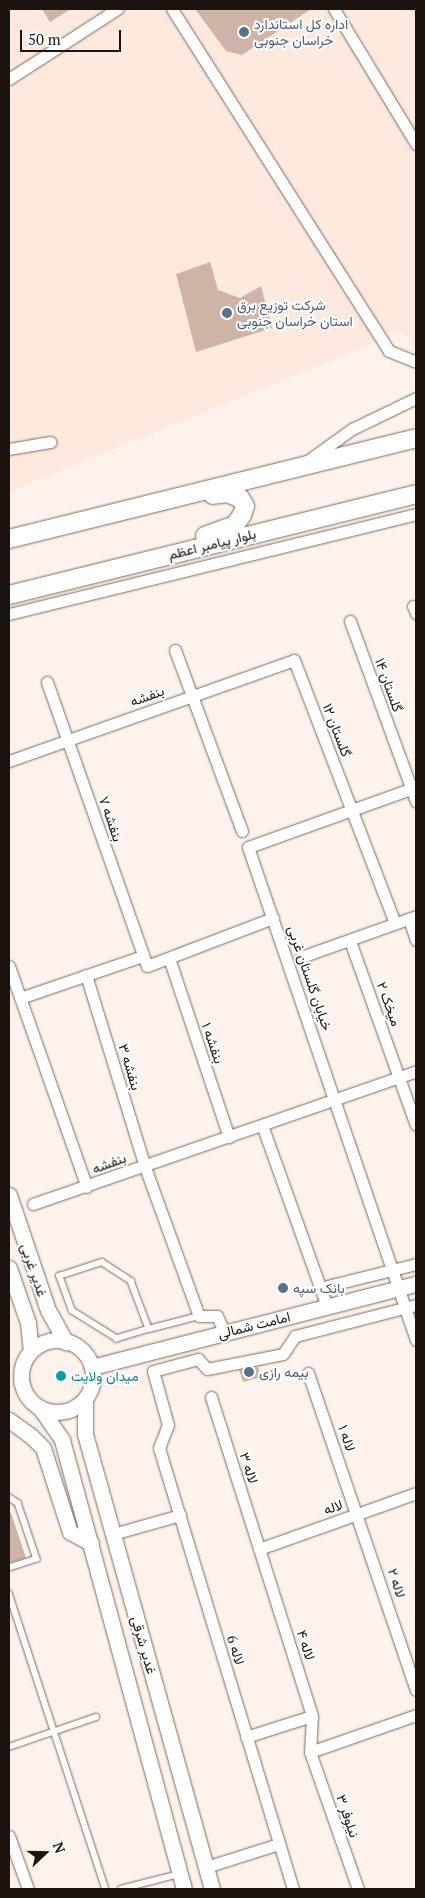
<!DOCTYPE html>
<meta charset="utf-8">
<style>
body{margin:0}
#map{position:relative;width:425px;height:1898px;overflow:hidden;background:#fdf3ec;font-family:"PT Serif",Vazirmatn,serif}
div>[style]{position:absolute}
.built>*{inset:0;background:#fde9dd}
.building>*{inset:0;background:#ceb4a6}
.roads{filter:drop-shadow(0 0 1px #7f685a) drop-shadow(0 0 1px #7f685a)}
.lane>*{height:5.5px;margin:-2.75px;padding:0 2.75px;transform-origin:2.75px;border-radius:2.75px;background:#fff}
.street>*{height:11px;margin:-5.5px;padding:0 5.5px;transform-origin:5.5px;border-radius:5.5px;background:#fff}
.secondary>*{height:15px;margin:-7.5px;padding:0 7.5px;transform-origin:7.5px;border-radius:7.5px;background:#fff}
.secondary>.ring{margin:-7.5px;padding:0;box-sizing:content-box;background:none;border:15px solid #fff;border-radius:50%}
.primary>*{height:18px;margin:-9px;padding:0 9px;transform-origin:9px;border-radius:9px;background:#fff}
.dots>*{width:14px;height:14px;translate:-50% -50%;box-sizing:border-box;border:2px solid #fff;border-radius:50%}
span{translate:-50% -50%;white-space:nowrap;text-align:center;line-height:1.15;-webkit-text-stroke:4px #fff;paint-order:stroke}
.service-label{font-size:14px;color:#4e5e75}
.left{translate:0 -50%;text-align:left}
.street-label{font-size:14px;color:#1c130e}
.culture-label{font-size:14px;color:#0d838f}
.frame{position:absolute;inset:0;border:10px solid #1c130e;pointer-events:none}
.north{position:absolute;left:20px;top:1828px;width:50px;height:50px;-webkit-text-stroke:4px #fff;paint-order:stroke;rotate:69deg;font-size:14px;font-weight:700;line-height:20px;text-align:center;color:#1c130e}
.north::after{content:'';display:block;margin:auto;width:18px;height:22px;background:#1c130e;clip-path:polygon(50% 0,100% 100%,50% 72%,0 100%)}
.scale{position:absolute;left:20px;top:30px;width:101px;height:22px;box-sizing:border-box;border:2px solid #1c130e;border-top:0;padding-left:6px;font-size:15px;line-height:18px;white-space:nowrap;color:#1c130e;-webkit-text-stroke:4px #fff;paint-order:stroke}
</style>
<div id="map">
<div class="built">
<i style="clip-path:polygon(9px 9px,416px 9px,416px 349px,401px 332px,9px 492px)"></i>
</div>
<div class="building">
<i style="clip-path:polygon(42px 9px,71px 9px,50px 22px)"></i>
<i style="clip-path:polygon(195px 9px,311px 9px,242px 55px,226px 51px)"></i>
<i style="clip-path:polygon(210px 262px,218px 290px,240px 298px,261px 286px,272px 328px,196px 352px,176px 274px)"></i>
<i style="clip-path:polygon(258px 1367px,261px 1377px,243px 1382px,239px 1370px)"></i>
<i style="clip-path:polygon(9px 1513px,11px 1513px,26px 1558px,9px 1563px)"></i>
</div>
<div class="roads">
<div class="lane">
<i style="left:149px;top:1329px;width:34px;rotate:163deg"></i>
<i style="left:117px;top:1339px;width:53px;rotate:-148.1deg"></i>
<i style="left:72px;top:1311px;width:37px;rotate:-110deg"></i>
<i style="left:59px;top:1276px;width:45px;rotate:-18deg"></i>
<i style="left:102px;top:1262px;width:35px;rotate:33deg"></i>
<i style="left:131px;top:1281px;width:51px;rotate:69.4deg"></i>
<i style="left:149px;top:1329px;width:52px;rotate:-14.6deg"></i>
<i style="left:9px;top:1497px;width:11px;rotate:34deg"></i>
<i style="left:18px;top:1503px;width:59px;rotate:71.3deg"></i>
<i style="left:37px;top:1559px;width:29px;rotate:162deg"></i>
<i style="left:9px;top:1593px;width:311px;rotate:71.9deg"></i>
<i style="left:9px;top:1747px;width:92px;rotate:-19deg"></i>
<i style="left:121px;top:1889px;width:60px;rotate:-14.5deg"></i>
</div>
<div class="street">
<i style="left:172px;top:9px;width:405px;rotate:57.6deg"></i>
<i style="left:389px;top:351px;width:29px;rotate:22deg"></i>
<i style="left:334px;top:9px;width:158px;rotate:58.7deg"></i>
<i style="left:9px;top:79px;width:129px;rotate:-32.9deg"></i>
<i style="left:9px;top:449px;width:42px;rotate:-9.7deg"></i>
<i style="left:306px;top:462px;width:57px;rotate:-35.7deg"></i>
<i style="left:352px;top:429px;width:71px;rotate:-25.8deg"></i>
<i style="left:413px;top:606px;width:8px;rotate:67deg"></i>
<i style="left:9px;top:614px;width:419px;rotate:-13.8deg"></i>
<i style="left:350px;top:621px;width:192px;rotate:69.9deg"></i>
<i style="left:175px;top:650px;width:193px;rotate:69.7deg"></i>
<i style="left:47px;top:682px;width:301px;rotate:70.6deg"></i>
<i style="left:147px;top:966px;width:135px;rotate:-20.9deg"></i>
<i style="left:9px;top:761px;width:302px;rotate:-19.5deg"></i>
<i style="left:294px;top:660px;width:282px;rotate:69deg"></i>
<i style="left:416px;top:787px;width:178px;rotate:160.3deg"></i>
<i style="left:248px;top:847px;width:521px;rotate:71.18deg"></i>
<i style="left:409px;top:919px;width:22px;rotate:72deg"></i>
<i style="left:350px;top:941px;width:195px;rotate:70.3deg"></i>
<i style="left:301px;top:957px;width:122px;rotate:-19.6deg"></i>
<i style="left:169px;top:958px;width:189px;rotate:71.5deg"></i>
<i style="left:9px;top:966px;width:234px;rotate:70.6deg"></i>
<i style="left:86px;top:975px;width:201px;rotate:72.9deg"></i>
<i style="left:145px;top:1167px;width:158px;rotate:70.1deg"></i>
<i style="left:199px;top:1316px;width:18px"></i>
<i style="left:217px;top:1316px;width:17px;rotate:66deg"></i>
<i style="left:20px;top:998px;width:130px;rotate:-18.9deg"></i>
<i style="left:262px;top:1125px;width:193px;rotate:70.3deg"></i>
<i style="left:33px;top:1204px;width:405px;rotate:-19.1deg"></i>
<i style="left:319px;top:1288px;width:100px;rotate:-13.9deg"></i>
<i style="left:308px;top:1373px;width:335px;rotate:71.2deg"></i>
<i style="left:211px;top:1397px;width:335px;rotate:72.4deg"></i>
<i style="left:312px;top:1716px;width:36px;rotate:93deg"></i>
<i style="left:310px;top:1752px;width:145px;rotate:70.7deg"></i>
<i style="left:113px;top:1534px;width:70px;rotate:-15.8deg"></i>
<i style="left:259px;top:1549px;width:167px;rotate:-19.6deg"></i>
<i style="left:246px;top:1737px;width:69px;rotate:-17.7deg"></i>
<i style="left:310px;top:1752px;width:112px;rotate:-19.2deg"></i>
<i style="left:9px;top:1836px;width:56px;rotate:70.3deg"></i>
<i style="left:206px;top:1867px;width:77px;rotate:-17.5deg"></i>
<i style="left:293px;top:1889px;width:461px;rotate:-106.9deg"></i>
<i style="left:159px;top:1448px;width:25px;rotate:-69deg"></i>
<i style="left:168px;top:1425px;width:56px;rotate:-105.5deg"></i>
<i style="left:153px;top:1371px;width:47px;rotate:-14.9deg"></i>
<i style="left:198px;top:1359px;width:13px;rotate:48deg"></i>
<i style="left:207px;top:1369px;width:77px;rotate:-11.2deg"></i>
<i style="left:283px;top:1354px;width:22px;rotate:-56deg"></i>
<i style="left:295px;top:1336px;width:125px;rotate:-14.4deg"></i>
</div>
<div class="secondary">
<i style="left:9px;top:1195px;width:121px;rotate:71.3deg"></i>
<i style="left:48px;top:1310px;width:37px;rotate:61deg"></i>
<i style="left:9px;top:1268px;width:58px;rotate:70.9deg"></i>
<i style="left:28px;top:1323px;width:28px;rotate:84deg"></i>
<i class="ring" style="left:21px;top:1340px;width:57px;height:57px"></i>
<i style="left:92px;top:1367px;width:334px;rotate:-14.4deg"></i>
<i style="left:85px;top:1400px;width:34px;rotate:90deg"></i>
<i style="left:85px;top:1434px;width:472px;rotate:74.4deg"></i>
<i style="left:40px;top:1408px;width:39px;rotate:55deg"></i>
<i style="left:62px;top:1440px;width:465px;rotate:74.8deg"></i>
<i style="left:9px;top:1420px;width:27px;rotate:36deg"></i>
<i style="left:31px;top:1436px;width:17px;rotate:45deg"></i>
<i style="left:43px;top:1448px;width:88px;rotate:72.2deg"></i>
<i style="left:70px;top:1532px;width:24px;rotate:28deg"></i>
</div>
<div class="primary">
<i style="left:205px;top:536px;width:32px;rotate:-20deg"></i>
<i style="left:235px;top:525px;width:12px;rotate:-55deg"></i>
<i style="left:242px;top:515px;width:9px;rotate:-72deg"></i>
<i style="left:245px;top:506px;width:9px;rotate:-122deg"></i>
<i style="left:240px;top:498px;width:14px;rotate:-159deg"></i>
<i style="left:227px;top:493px;width:14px;rotate:172deg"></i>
<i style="left:9px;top:539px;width:419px;rotate:-13.9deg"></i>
<i style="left:9px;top:595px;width:419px;rotate:-13.9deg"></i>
</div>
</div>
<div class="dots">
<i style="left:244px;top:32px;background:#5c6f8a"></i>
<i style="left:227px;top:313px;background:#5c6f8a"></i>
<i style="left:283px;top:1288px;background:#5c6f8a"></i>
<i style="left:249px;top:1372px;background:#5c6f8a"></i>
<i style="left:61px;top:1376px;background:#0f9aa8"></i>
</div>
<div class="service-label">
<span class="left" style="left:254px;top:32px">اداره کل استاندارد<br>خراسان جنوبی</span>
<span class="left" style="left:237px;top:313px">شرکت توزیع برق<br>استان خراسان جنوبی</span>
<span class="left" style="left:293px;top:1288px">بانک سپه</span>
<span class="left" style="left:259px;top:1372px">بیمه رازی</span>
</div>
<div class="street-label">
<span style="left:212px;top:544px;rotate:-14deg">بلوار پیامبر اعظم</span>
<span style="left:389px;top:685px;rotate:70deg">گلستان ۱۴</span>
<span style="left:147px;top:696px;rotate:-20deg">بنفشه</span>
<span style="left:337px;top:730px;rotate:69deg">گلستان ۱۲</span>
<span style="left:111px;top:819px;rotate:71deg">بنفشه ۷</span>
<span style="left:310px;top:978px;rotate:71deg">خیابان گلستان غربی</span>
<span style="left:389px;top:1004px;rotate:70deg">میخک ۲</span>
<span style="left:213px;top:1043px;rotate:71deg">بنفشه ۱</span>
<span style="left:130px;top:1067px;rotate:73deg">بنفشه ۳</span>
<span style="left:109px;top:1163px;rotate:-20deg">بنفشه</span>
<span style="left:34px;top:1270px;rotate:71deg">غدیر غربی</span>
<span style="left:254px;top:1325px;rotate:-14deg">امامت شمالی</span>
<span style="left:347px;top:1438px;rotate:71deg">لاله ۱</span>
<span style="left:249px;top:1468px;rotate:72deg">لاله ۳</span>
<span style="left:333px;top:1507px;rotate:-19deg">لاله</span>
<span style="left:397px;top:1583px;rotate:72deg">لاله ۲</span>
<span style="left:144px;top:1645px;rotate:74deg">غدیر شرقی</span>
<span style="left:306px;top:1645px;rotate:72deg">لاله ۴</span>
<span style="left:236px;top:1650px;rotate:73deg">لاله 6</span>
<span style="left:348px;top:1816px;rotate:71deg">نیلوفر ۳</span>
</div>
<div class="culture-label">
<span class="left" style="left:71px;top:1376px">میدان ولایت</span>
</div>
<div class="frame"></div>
<div class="north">N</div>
<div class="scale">50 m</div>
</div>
